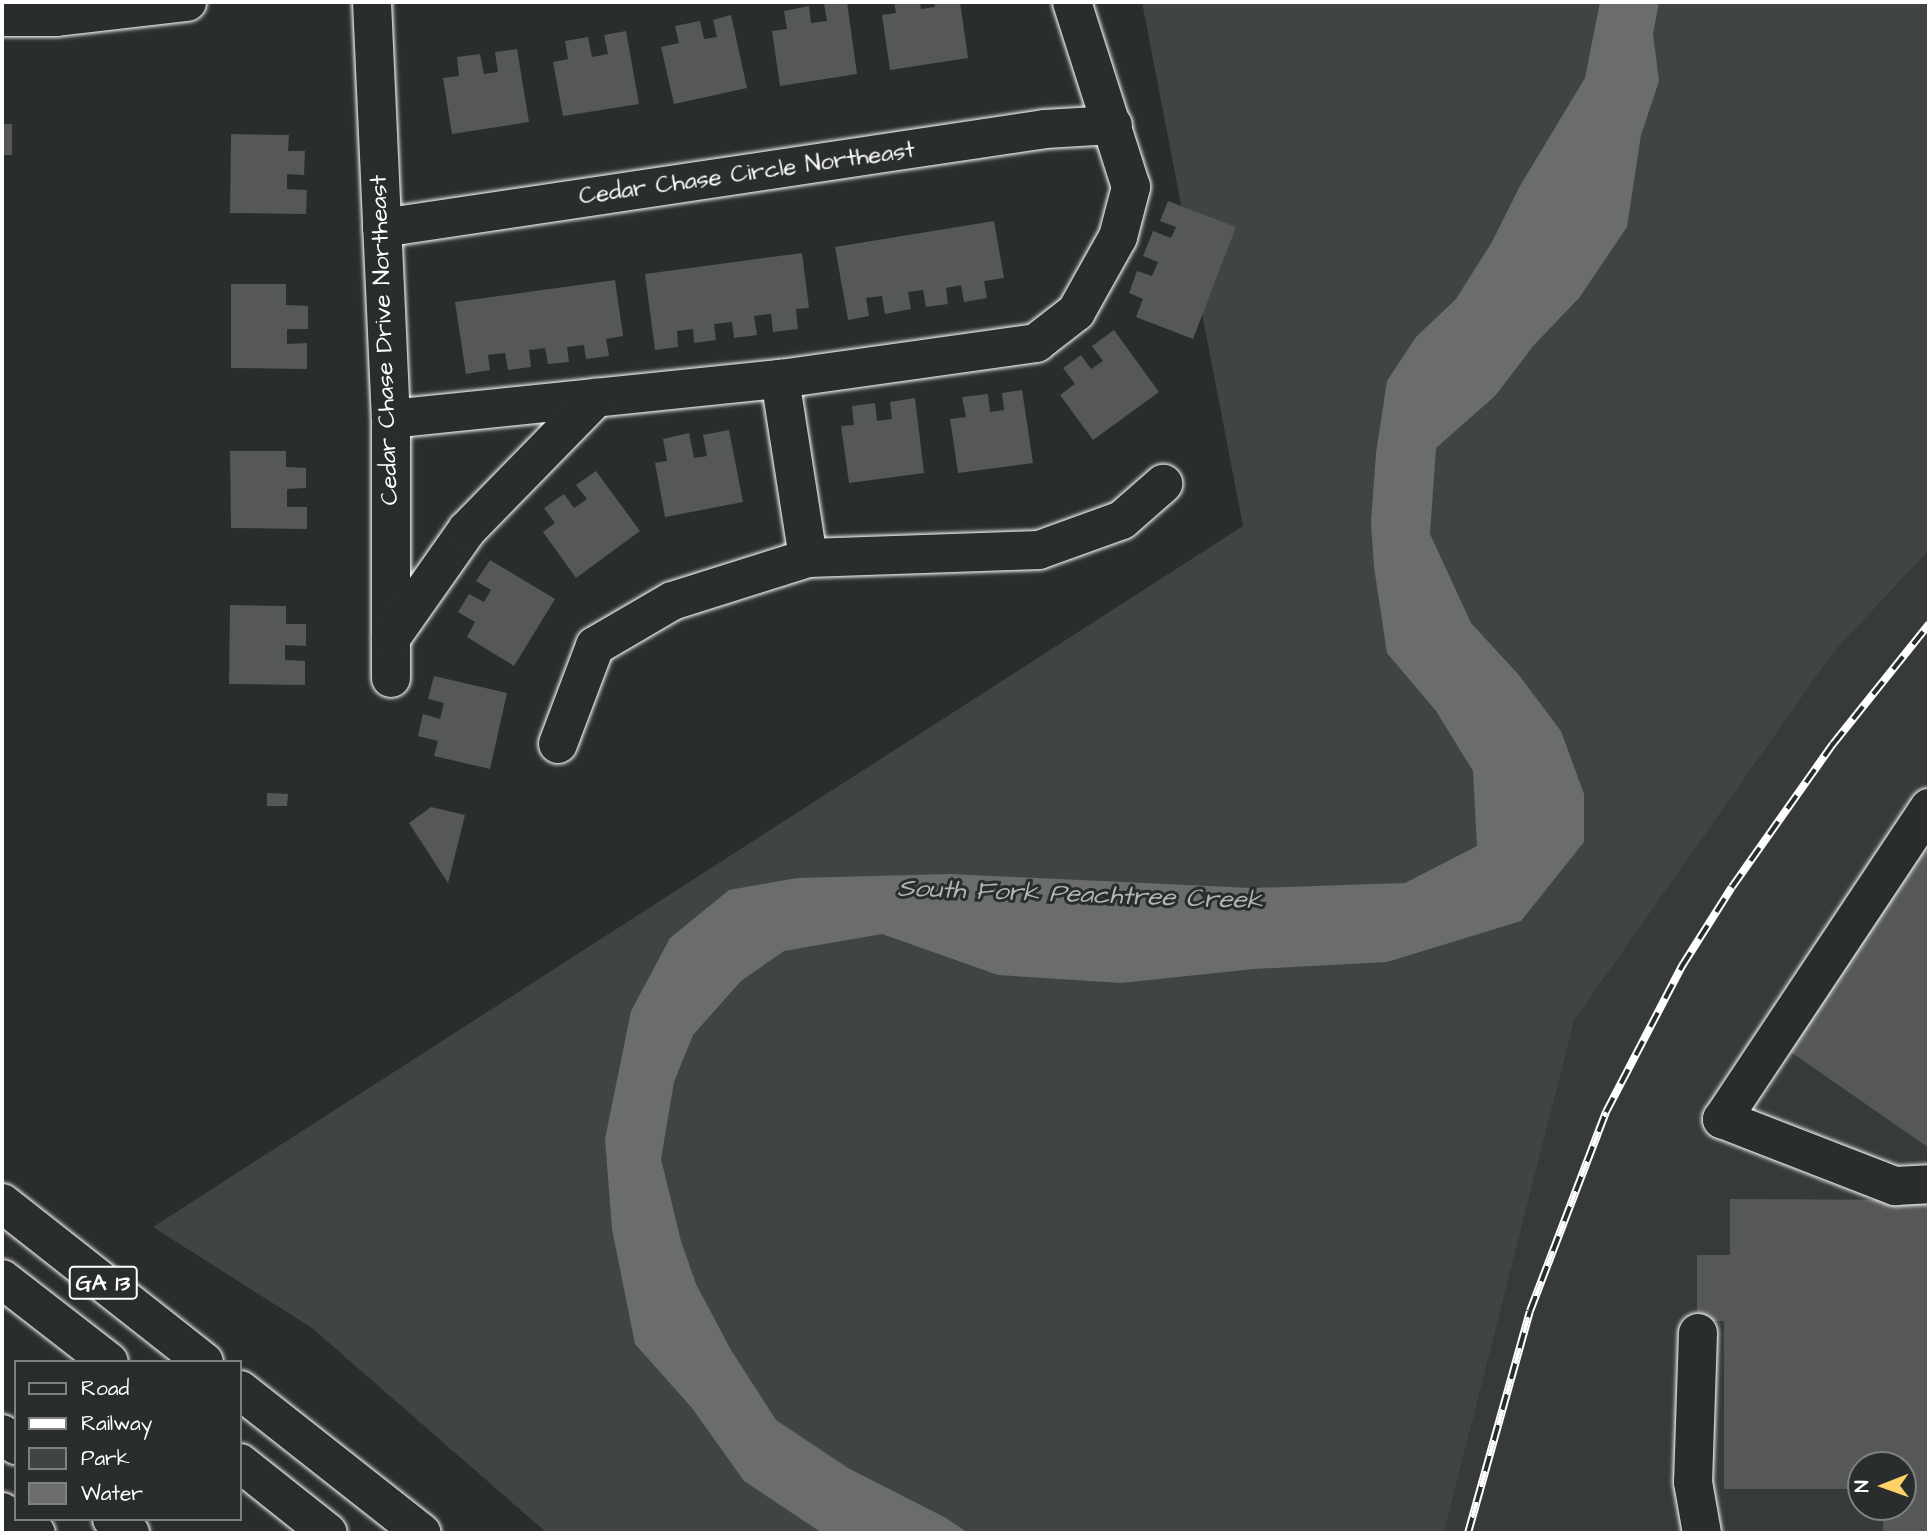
<!DOCTYPE html>
<style>
body{margin:0}
#map{position:relative;width:1931px;height:1535px;overflow:hidden;background:#2a2d2e;font-family:"Architects Daughter",sans-serif}
div>[style]{position:absolute}
.built>*{inset:0;background:#373a3b}
.green>*{inset:0;background:#414445}
.water>*{inset:0;background:#6a6c6d}
.building>*{inset:0;background:#555758}
.roads{filter:drop-shadow(0 0 2px #fff) drop-shadow(0 0 2px #fff)}
.minor>*{height:38px;margin:-19px;padding:0 19px;transform-origin:19px;border-radius:19px;background:#2a2d2e}
.highway>*{height:38px;margin:-19px;padding:0 19px;transform-origin:19px;border-radius:19px;background:#2a2d2e}
.rail>*{height:8px;margin-top:-4px;transform-origin:0;background:repeating-linear-gradient(90deg,#2a2d2e 0 16px,#fff 0 32px);box-sizing:border-box;border-block:2px solid #fff}
span{translate:-50% -50%;white-space:nowrap;text-align:center;line-height:1.15;-webkit-text-stroke:6px #2a2d2e;paint-order:stroke}
.shield-label span{padding:2px 5px;background:#2a2d2e;border:2px solid;border-radius:5px;-webkit-text-stroke-width:0}
.shield-label{font-size:23px;color:#fff;font-weight:700}
.street-label{font-size:24px;color:#fff}
.water-label{font-size:26px;color:#b4b6b6;font-style:italic}
.frame{position:absolute;inset:0;border:4px solid #fff;pointer-events:none}
.legend{position:absolute;left:14px;top:1360px;width:228px;height:161px;box-sizing:border-box;background:#2a2d2e;border:2px solid #7f8182;margin:0;padding:9px 12px;list-style:none;font-size:21px;color:#fff}
.legend li{display:flex;align-items:center;gap:14px;height:35px}
.legend b{width:35px;border:2px solid #7f8182}
.north{position:absolute;left:1847px;top:1451px;width:70px;height:70px;box-sizing:border-box;background:#2a2d2e;border:2px solid #7f8182;border-radius:50%;rotate:269deg;font-size:19px;font-weight:700;line-height:28px;text-align:center;color:#fff}
.north::after{content:'';display:block;margin:auto;width:24px;height:32px;background:#ffd166;clip-path:polygon(50% 0,100% 100%,50% 72%,0 100%)}
</style>
<div id="map">
<div class="built">
<i style="clip-path:polygon(evenodd,1929px 550px,1929px 1533px,1444px 1533px,1574px 1021px,1832px 654px,1929px 550px,1861px 1465px,1903px 1465px,1903px 1507px,1861px 1507px,1861px 1465px)"></i>
</div>
<div class="green">
<i style="clip-path:polygon(1142px 2px,1929px 2px,1929px 550px,1832px 654px,1574px 1021px,1444px 1533px,547px 1533px,312px 1328px,153px 1227px,1243px 526px)"></i>
</div>
<div class="water">
<i style="clip-path:polygon(1600px 2px,1659px 2px,1653px 34px,1659px 81px,1641px 135px,1627px 227px,1579px 298px,1534px 345px,1495px 396px,1436px 448px,1430px 534px,1471px 623px,1518px 674px,1561px 731px,1584px 794px,1584px 842px,1521px 921px,1387px 962px,1254px 969px,1121px 983px,998px 975px,882px 934px,784px 951px,741px 981px,693px 1035px,674px 1082px,661px 1159px,681px 1241px,696px 1284px,731px 1350px,776px 1420px,848px 1468px,946px 1518px,968px 1533px,822px 1533px,744px 1481px,692px 1408px,635px 1344px,612px 1229px,605px 1139px,631px 1011px,670px 938px,729px 890px,797px 878px,950px 874px,1251px 888px,1405px 883px,1477px 846px,1473px 771px,1436px 711px,1387px 653px,1374px 567px,1371px 522px,1376px 453px,1387px 381px,1416px 337px,1456px 299px,1492px 242px,1520px 186px,1585px 78px)"></i>
</div>
<div class="building">
<i style="clip-path:polygon(847px 2px,857px 74px,780px 86px,772px 31px,787px 29px,784px 11px,809px 6px,811px 23px,827px 21px,824px 3px)"></i>
<i style="clip-path:polygon(894px 2px,920px 2px,921px 9px,935px 7px,934px 2px,960px 2px,968px 58px,890px 70px,882px 15px,896px 13px)"></i>
<i style="clip-path:polygon(731px 15px,747px 88px,674px 104px,661px 47px,679px 43px,675px 26px,700px 21px,704px 39px,717px 37px,713px 20px)"></i>
<i style="clip-path:polygon(626px 31px,639px 104px,563px 116px,553px 62px,568px 59px,565px 41px,588px 37px,592px 57px,608px 54px,604px 35px)"></i>
<i style="clip-path:polygon(517px 49px,529px 122px,452px 134px,443px 78px,459px 76px,457px 57px,480px 54px,484px 74px,498px 72px,495px 52px)"></i>
<i style="clip-path:polygon(2px 124px,12px 124px,12px 155px,2px 155px)"></i>
<i style="clip-path:polygon(231px 134px,289px 135px,288px 151px,305px 151px,304px 175px,287px 174px,287px 189px,307px 190px,306px 214px,230px 213px)"></i>
<i style="clip-path:polygon(1168px 201px,1236px 227px,1193px 339px,1136px 317px,1143px 299px,1129px 293px,1137px 271px,1152px 276px,1158px 262px,1143px 256px,1153px 231px,1171px 238px,1176px 227px,1160px 221px)"></i>
<i style="clip-path:polygon(994px 221px,1004px 278px,984px 281px,987px 298px,964px 302px,961px 285px,946px 288px,948px 304px,926px 307px,923px 290px,908px 292px,911px 309px,885px 314px,882px 296px,866px 298px,869px 316px,848px 320px,835px 247px)"></i>
<i style="clip-path:polygon(802px 253px,809px 308px,796px 309px,798px 329px,773px 332px,771px 314px,754px 316px,757px 335px,734px 338px,732px 322px,714px 324px,716px 340px,694px 343px,693px 329px,677px 331px,678px 347px,655px 350px,645px 274px)"></i>
<i style="clip-path:polygon(615px 280px,623px 336px,606px 339px,609px 356px,586px 359px,584px 345px,567px 347px,569px 362px,548px 364px,545px 348px,529px 350px,531px 367px,508px 370px,505px 353px,488px 355px,490px 370px,466px 374px,455px 302px)"></i>
<i style="clip-path:polygon(231px 284px,286px 284px,286px 305px,308px 306px,308px 329px,287px 329px,287px 344px,307px 343px,307px 369px,231px 368px)"></i>
<i style="clip-path:polygon(1114px 330px,1159px 392px,1093px 440px,1060px 395px,1075px 384px,1063px 368px,1081px 355px,1091px 369px,1103px 361px,1092px 346px)"></i>
<i style="clip-path:polygon(1022px 390px,1033px 463px,958px 473px,950px 419px,966px 417px,962px 397px,988px 394px,990px 412px,1004px 410px,1002px 393px)"></i>
<i style="clip-path:polygon(915px 398px,924px 473px,849px 483px,841px 426px,854px 425px,852px 406px,875px 403px,877px 421px,892px 419px,890px 402px)"></i>
<i style="clip-path:polygon(729px 430px,743px 502px,665px 517px,655px 463px,667px 461px,663px 439px,689px 433px,694px 458px,707px 456px,703px 435px)"></i>
<i style="clip-path:polygon(230px 451px,286px 451px,286px 467px,306px 468px,306px 488px,287px 489px,287px 507px,307px 507px,307px 529px,231px 528px)"></i>
<i style="clip-path:polygon(596px 471px,640px 531px,576px 578px,543px 532px,555px 523px,544px 508px,564px 494px,574px 508px,587px 499px,576px 485px)"></i>
<i style="clip-path:polygon(490px 560px,555px 599px,514px 666px,467px 637px,475px 622px,458px 612px,469px 594px,484px 602px,491px 590px,476px 581px)"></i>
<i style="clip-path:polygon(230px 605px,286px 606px,286px 624px,306px 624px,306px 646px,285px 645px,285px 660px,305px 661px,305px 685px,229px 684px)"></i>
<i style="clip-path:polygon(434px 676px,507px 693px,490px 769px,434px 756px,438px 741px,418px 736px,423px 714px,440px 719px,444px 703px,428px 699px)"></i>
<i style="clip-path:polygon(267px 793px,288px 794px,287px 806px,267px 806px)"></i>
<i style="clip-path:polygon(431px 807px,465px 815px,448px 883px,409px 823px)"></i>
<i style="clip-path:polygon(1929px 834px,1929px 1148px,1782px 1046px)"></i>
<i style="clip-path:polygon(1730px 1199px,1929px 1200px,1929px 1532px,1883px 1531px,1883px 1507px,1903px 1507px,1903px 1465px,1861px 1465px,1861px 1489px,1724px 1489px,1724px 1321px,1697px 1321px,1697px 1255px,1730px 1255px)"></i>
</div>
<div class="roads">
<div class="minor">
<i style="left:372px;top:2px;width:417px;rotate:87.4deg"></i>
<i style="left:391px;top:419px;width:259px;rotate:90deg"></i>
<i style="left:2px;top:17px;width:55px"></i>
<i style="left:57px;top:17px;width:131px;rotate:-6.6deg"></i>
<i style="left:382px;top:228px;width:670px;rotate:-8.49deg"></i>
<i style="left:1045px;top:129px;width:68px;rotate:-3.4deg"></i>
<i style="left:780px;top:379px;width:181px;rotate:81.1deg"></i>
<i style="left:391px;top:419px;width:391px;rotate:-5.9deg"></i>
<i style="left:780px;top:379px;width:259px;rotate:-8deg"></i>
<i style="left:1036px;top:343px;width:51px;rotate:-37.8deg"></i>
<i style="left:1076px;top:312px;width:86px;rotate:-60.8deg"></i>
<i style="left:1118px;top:237px;width:52px;rotate:-75.4deg"></i>
<i style="left:1131px;top:187px;width:194px;rotate:-107.7deg"></i>
<i style="left:391px;top:638px;width:132px;rotate:-54.9deg"></i>
<i style="left:467px;top:530px;width:185px;rotate:-45.7deg"></i>
<i style="left:558px;top:744px;width:105px;rotate:-69.3deg"></i>
<i style="left:595px;top:646px;width:89px;rotate:-30.3deg"></i>
<i style="left:672px;top:601px;width:143px;rotate:-17.5deg"></i>
<i style="left:808px;top:558px;width:231px;rotate:-2deg"></i>
<i style="left:1039px;top:550px;width:88px;rotate:-19.9deg"></i>
<i style="left:1122px;top:520px;width:55px;rotate:-41.3deg"></i>
<i style="left:1929px;top:808px;width:374px;rotate:123.6deg"></i>
<i style="left:1722px;top:1119px;width:186px;rotate:21.2deg"></i>
<i style="left:1895px;top:1186px;width:34px;rotate:-3deg"></i>
<i style="left:1698px;top:1333px;width:149px;rotate:91.9deg"></i>
<i style="left:1693px;top:1482px;width:52px;rotate:80deg"></i>
</div>
<div class="highway">
<i style="left:2px;top:1203px;width:257px;rotate:38.2deg"></i>
<i style="left:2px;top:1279px;width:135px;rotate:37.8deg"></i>
<i style="left:240px;top:1390px;width:231px;rotate:38.2deg"></i>
<i style="left:2px;top:1434px;width:18px;rotate:38deg"></i>
<i style="left:240px;top:1463px;width:112px;rotate:38.5deg"></i>
<i style="left:2px;top:1512px;width:40px;rotate:32deg"></i>
<i style="left:112px;top:1519px;width:23px;rotate:38deg"></i>
</div>
</div>
<div class="rail">
<i style="left:1468px;top:1533px;width:230px;rotate:-74.4deg"></i>
<i style="left:1530px;top:1311px;width:213px;rotate:-69.1deg"></i>
<i style="left:1606px;top:1112px;width:165px;rotate:-62.5deg"></i>
<i style="left:1682px;top:966px;width:93px;rotate:-57.7deg"></i>
<i style="left:1732px;top:887px;width:175px;rotate:-54.8deg"></i>
<i style="left:1833px;top:744px;width:154px;rotate:-51.3deg"></i>
</div>
<div class="shield-label">
<span style="left:103px;top:1283px">GA 13</span>
</div>
<div class="street-label">
<span style="left:747px;top:174px;rotate:-8deg">Cedar Chase Circle Northeast</span>
<span style="left:385px;top:340px;rotate:-92deg">Cedar Chase Drive Northeast</span>
</div>
<div class="water-label">
<span style="left:1080px;top:895px;rotate:2deg">South Fork Peachtree Creek</span>
</div>
<div class="frame"></div>
<ul class="legend">
<li><b style="height:9px;background:#2a2d2e"></b>Road</li>
<li><b style="height:9px;background:#fff"></b>Railway</li>
<li><b style="height:19px;background:#414445"></b>Park</li>
<li><b style="height:19px;background:#6a6c6d"></b>Water</li>
</ul>
<div class="north">N</div>
</div>
